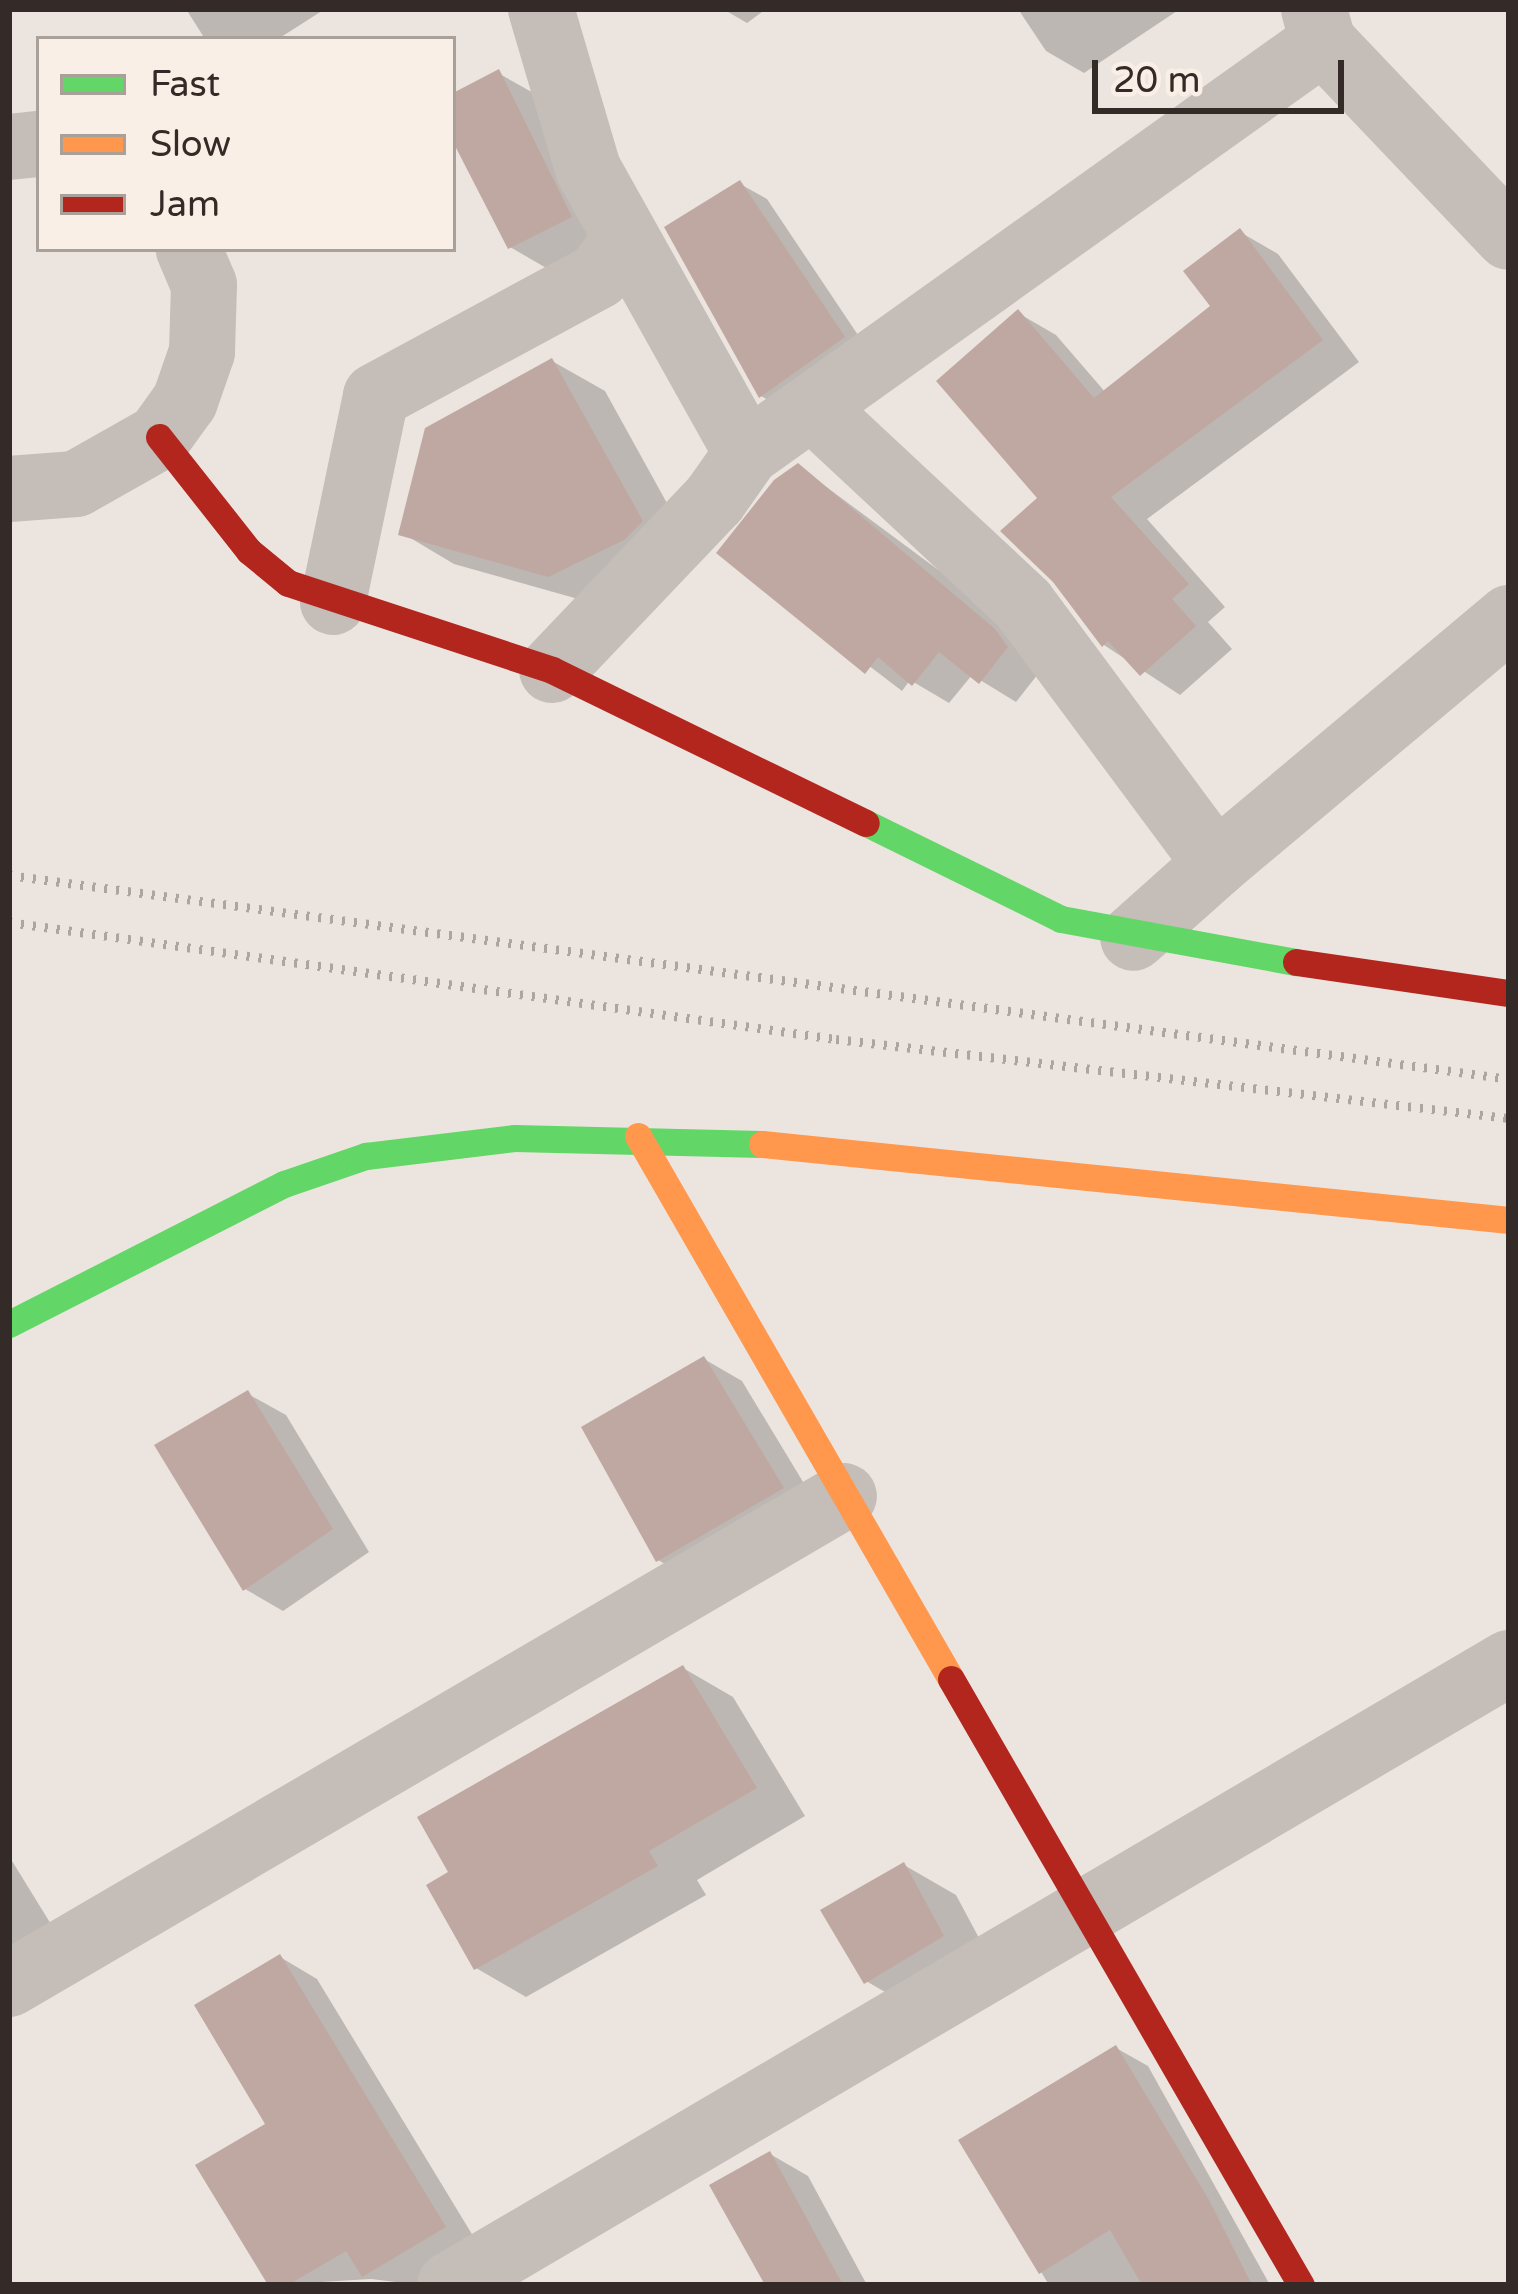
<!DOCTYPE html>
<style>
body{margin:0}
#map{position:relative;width:1518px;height:2294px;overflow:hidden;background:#ece5df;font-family:"Varela Round",sans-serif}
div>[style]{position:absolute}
.shadow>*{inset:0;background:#0003}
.building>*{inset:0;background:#bfa8a1}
.street>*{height:66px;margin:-33px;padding:0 33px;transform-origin:33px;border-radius:33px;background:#c4bdb8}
.fast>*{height:27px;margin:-13.5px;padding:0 13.5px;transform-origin:13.5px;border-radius:13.5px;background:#63d668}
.slow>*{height:27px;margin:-13.5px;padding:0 13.5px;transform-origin:13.5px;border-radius:13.5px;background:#ff974d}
.jam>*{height:27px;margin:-13.5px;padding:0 13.5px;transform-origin:13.5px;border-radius:13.5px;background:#b3261e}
.rail>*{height:9px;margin-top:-4.5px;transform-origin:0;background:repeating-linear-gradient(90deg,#aca6a2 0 3px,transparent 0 12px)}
span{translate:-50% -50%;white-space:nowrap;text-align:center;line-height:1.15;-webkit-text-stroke:10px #f9efe6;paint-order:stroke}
.frame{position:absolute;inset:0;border:12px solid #342a27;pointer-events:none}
.legend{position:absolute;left:36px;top:36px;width:420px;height:216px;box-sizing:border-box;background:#f9efe6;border:3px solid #aaa09a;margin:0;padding:15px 21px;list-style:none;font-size:36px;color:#342a27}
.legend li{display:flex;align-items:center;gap:24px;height:60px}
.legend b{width:60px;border:3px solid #aaa09a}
.scale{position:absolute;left:1092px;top:60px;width:252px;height:54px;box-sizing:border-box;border:6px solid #342a27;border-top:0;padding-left:15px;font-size:36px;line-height:42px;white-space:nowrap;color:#342a27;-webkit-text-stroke:9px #f9efe6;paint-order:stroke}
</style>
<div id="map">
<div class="shadow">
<i style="clip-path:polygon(186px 9px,325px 9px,278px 39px,205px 39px)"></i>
<i style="clip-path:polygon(723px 9px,766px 9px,747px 23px)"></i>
<i style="clip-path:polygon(1018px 9px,1180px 9px,1084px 73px,1046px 51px)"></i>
<i style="clip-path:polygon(498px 73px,537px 95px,608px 239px,548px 269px,510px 247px,453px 135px,453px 96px)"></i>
<i style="clip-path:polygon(740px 184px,767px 199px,870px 353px,788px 411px,761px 396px)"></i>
<i style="clip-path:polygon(1240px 232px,1278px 254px,1359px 362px,1147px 519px,1225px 607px,1208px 622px,1232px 649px,1180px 695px,1104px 645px,1042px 498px,1018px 313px,1056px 335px,1106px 393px,1214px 306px)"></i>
<i style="clip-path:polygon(552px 361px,605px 391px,694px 552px,603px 606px,454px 564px,402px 533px)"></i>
<i style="clip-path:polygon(798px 466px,956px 583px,1042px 669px,1016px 702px,972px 675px,949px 703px,910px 680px,902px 691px,720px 552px)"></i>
<i style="clip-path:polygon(704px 1359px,742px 1381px,820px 1510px,696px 1582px,658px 1560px)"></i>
<i style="clip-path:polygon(248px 1394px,286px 1415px,369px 1552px,283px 1611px,245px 1589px)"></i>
<i style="clip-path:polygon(683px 1668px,733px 1697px,805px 1816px,697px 1880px,706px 1895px,526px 1997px,476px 1968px,452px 1873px)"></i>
<i style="clip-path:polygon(9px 1856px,65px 1947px,9px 1981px)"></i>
<i style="clip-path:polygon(904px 1865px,956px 1895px,994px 1966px,918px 2011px,866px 1981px)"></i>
<i style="clip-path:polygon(280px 1957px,317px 1979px,481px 2249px,420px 2285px,371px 2279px,271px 2285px,269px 2125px)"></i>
<i style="clip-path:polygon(1116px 2048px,1148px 2066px,1270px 2285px,1049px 2285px,962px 2141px)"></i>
<i style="clip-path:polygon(770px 2154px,808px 2176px,867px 2285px,769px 2285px)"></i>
</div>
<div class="building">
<i style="clip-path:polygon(499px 69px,572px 217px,508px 249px,453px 142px,453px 93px)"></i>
<i style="clip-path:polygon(740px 180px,845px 337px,759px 398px,664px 227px)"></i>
<i style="clip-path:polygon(1240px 228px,1323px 340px,1111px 497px,1189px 584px,1172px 599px,1196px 626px,1140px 676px,1108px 641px,1102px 647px,1053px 582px,1000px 531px,1037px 498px,936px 381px,1018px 309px,1094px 398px,1210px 306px,1183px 271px)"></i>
<i style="clip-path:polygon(552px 358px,643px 521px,624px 540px,548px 577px,398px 535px,425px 428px)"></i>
<i style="clip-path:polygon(798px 463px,995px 629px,1008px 647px,979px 684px,939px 652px,912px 686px,878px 657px,865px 674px,716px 553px,774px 480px)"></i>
<i style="clip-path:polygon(704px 1356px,784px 1488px,656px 1562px,581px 1427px)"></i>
<i style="clip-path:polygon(248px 1390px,333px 1529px,243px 1591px,154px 1445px)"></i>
<i style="clip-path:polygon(683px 1665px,757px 1788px,649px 1851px,658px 1866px,474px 1970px,426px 1885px,448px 1872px,417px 1817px)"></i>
<i style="clip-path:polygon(904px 1862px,944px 1936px,864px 1984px,820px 1910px)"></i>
<i style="clip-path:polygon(280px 1954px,446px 2227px,362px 2277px,346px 2251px,288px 2285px,268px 2285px,195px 2165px,265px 2124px,194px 2005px)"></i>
<i style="clip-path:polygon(1116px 2045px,1209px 2200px,1252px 2285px,1142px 2285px,1110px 2230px,1039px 2274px,958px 2140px)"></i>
<i style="clip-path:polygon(770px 2151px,843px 2285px,765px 2285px,709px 2185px)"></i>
</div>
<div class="street">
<i style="left:541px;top:9px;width:167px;rotate:73.6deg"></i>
<i style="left:588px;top:169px;width:325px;rotate:60.8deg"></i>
<i style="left:1314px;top:9px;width:34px;rotate:75deg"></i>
<i style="left:1323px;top:42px;width:269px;rotate:46.4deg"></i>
<i style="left:9px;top:147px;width:30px;rotate:-6deg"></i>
<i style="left:814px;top:409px;width:286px;rotate:43deg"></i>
<i style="left:1023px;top:604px;width:324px;rotate:53.4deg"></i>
<i style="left:1216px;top:864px;width:111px;rotate:138.3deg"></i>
<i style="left:9px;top:489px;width:67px;rotate:-4.3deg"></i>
<i style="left:76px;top:484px;width:95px;rotate:-29.5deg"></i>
<i style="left:159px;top:437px;width:44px;rotate:-54.2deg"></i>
<i style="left:185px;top:401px;width:52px;rotate:-70.9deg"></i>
<i style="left:202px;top:352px;width:67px;rotate:-88.3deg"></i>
<i style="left:204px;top:285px;width:39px;rotate:-113deg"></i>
<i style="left:333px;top:602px;width:210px;rotate:-78.2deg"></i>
<i style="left:376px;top:396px;width:252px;rotate:-28.4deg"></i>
<i style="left:598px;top:276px;width:44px;rotate:-52.4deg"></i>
<i style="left:552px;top:670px;width:235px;rotate:-46.4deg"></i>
<i style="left:714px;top:500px;width:57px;rotate:-54.9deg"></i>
<i style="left:747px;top:453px;width:708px;rotate:-35.51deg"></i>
<i style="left:1216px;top:864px;width:383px;rotate:-40deg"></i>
<i style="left:9px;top:1984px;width:967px;rotate:-30.3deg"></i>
<i style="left:450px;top:2285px;width:1228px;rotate:-30.43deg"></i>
</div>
<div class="fast">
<i style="left:866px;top:823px;width:217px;rotate:26.2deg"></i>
<i style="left:1061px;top:919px;width:239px;rotate:10.4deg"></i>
<i style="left:9px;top:1324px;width:309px;rotate:-27deg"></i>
<i style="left:284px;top:1184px;width:87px;rotate:-18.9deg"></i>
<i style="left:366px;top:1156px;width:149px;rotate:-6.9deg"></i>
<i style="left:514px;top:1138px;width:248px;rotate:1.4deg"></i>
</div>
<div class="slow">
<i style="left:638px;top:1136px;width:627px;rotate:60.04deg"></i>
<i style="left:762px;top:1144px;width:751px;rotate:5.81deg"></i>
</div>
<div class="jam">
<i style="left:159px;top:437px;width:145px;rotate:51.7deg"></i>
<i style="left:249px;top:551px;width:50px;rotate:39.4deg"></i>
<i style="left:288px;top:583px;width:278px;rotate:18.2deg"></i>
<i style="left:552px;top:670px;width:349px;rotate:26deg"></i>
<i style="left:1296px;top:962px;width:215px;rotate:8.3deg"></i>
<i style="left:951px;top:1679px;width:700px;rotate:59.99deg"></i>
</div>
<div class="rail">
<i style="left:9px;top:875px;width:1514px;rotate:7.74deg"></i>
<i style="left:9px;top:922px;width:835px;rotate:8.05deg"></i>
<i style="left:836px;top:1039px;width:678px;rotate:6.7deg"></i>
</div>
<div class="frame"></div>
<ul class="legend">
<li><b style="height:15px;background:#63d668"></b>Fast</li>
<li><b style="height:15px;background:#ff974d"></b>Slow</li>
<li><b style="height:15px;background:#b3261e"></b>Jam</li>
</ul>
<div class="scale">20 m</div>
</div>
